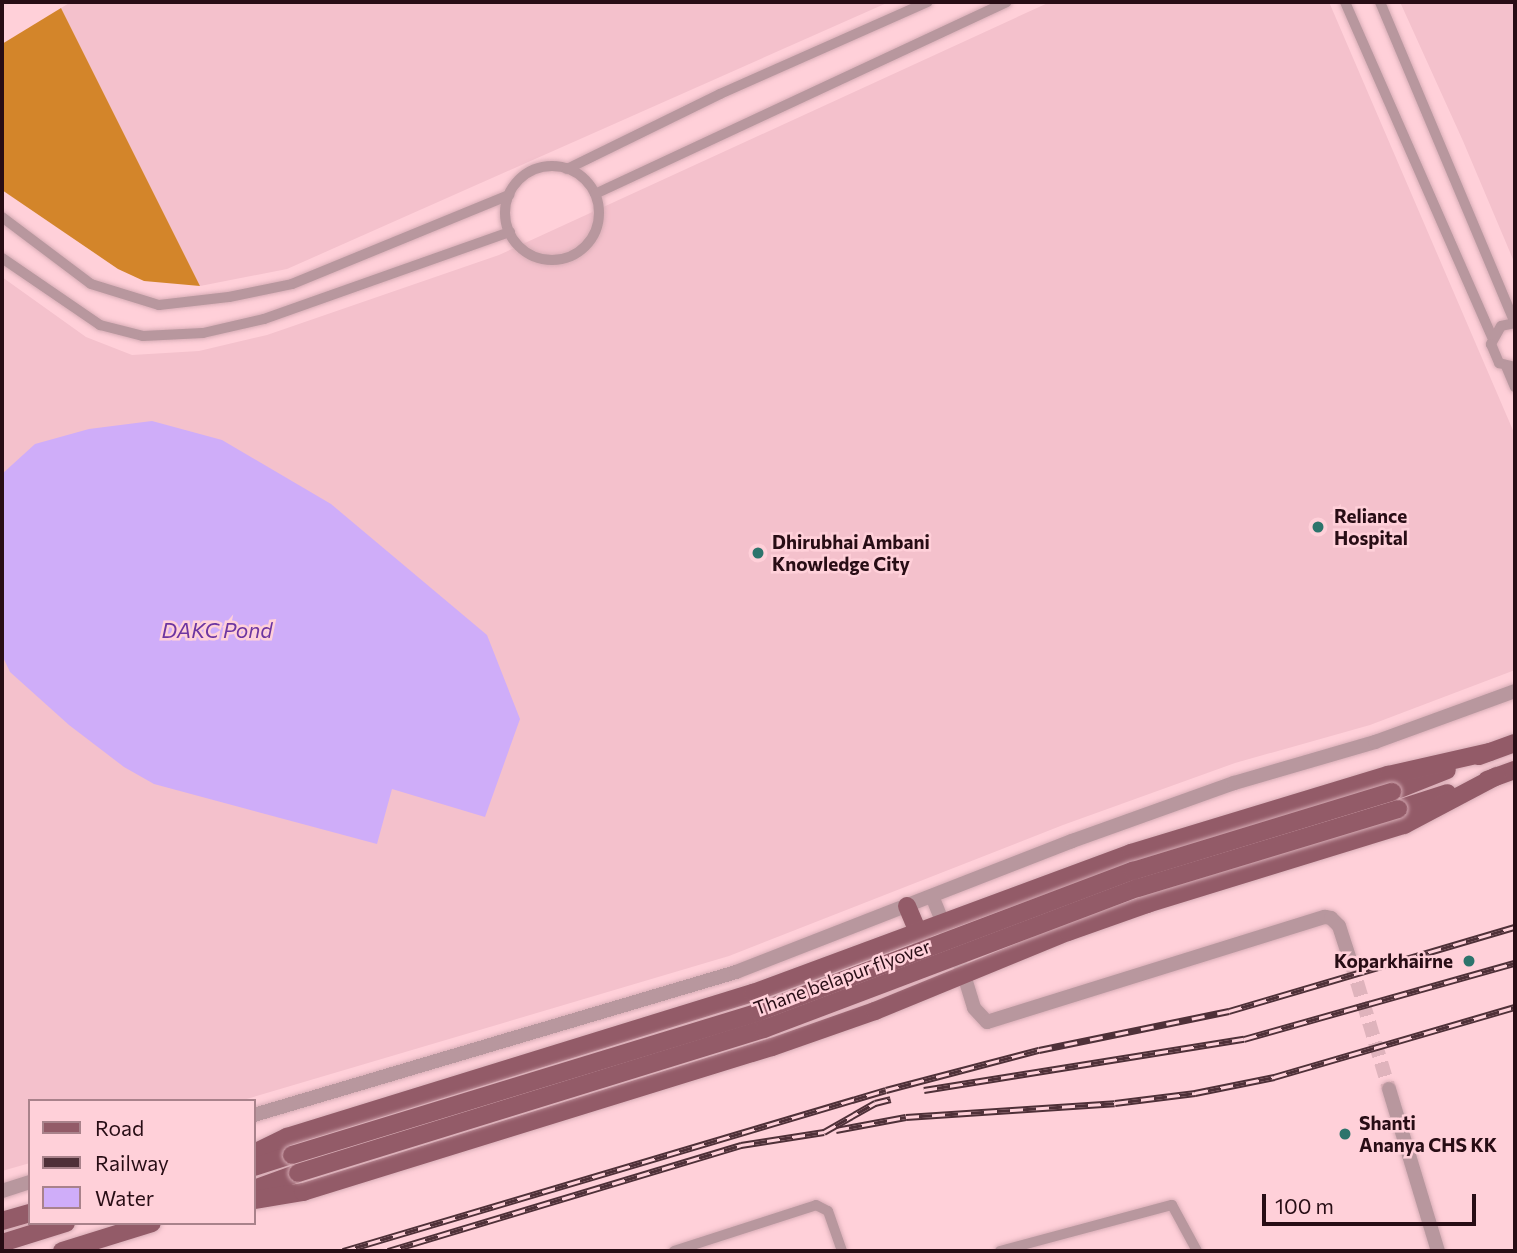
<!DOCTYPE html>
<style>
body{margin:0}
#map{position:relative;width:1517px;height:1253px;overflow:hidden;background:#ffd0d9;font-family:Commissioner,sans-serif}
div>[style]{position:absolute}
.built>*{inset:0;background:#f4c1cc}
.forest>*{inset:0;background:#d3852a}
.water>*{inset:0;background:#cfadf9}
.tertiary-tunnel>*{height:14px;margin-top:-7px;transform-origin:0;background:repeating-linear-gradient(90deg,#dfb3bc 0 14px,transparent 0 21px)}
.roads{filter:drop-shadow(0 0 2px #d8adb6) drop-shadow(0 0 2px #d8adb6)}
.minor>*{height:10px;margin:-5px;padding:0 5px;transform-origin:5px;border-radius:5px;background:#b8979e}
.minor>.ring{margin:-5px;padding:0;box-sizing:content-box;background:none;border:10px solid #b8979e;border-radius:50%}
.tertiary>*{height:14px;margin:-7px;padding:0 7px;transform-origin:7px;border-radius:7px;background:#b8979e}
.primary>*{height:18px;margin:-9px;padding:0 9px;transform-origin:9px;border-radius:9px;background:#935b68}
.rail>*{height:7px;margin-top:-3.5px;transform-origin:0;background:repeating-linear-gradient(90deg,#ffd0d9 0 13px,#4f3038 0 26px);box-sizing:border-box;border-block:2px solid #4f3038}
.bridges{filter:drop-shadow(0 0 2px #d8adb6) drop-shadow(0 0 2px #d8adb6)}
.primary-bridge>*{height:18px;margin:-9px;padding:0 9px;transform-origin:9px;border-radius:9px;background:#935b68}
.dots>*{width:19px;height:19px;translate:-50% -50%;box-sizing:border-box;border:4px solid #ffd0d9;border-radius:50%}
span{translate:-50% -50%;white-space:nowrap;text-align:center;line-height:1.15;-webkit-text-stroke:5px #ffd0d9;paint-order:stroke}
.poi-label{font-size:19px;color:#280d15;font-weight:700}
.left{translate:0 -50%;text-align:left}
.right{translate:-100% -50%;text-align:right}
.street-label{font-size:19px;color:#280d15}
.water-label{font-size:21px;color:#6d35a1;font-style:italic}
.frame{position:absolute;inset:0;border:4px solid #280d15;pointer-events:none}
.legend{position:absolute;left:28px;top:1099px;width:228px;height:126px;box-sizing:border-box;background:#ffd0d9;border:2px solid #a9828b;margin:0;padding:9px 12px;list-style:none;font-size:21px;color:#280d15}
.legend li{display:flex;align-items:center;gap:14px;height:35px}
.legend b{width:35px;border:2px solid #a9828b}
.scale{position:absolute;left:1262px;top:1194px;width:214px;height:32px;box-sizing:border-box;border:4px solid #280d15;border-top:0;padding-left:9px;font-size:21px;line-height:24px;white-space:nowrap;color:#280d15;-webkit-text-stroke:5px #ffd0d9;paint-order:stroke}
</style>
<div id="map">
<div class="built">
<i style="clip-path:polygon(71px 2px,889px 2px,287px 269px,200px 286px,61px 8px)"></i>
<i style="clip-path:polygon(1050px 2px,1329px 2px,1515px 435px,1515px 670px,1370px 725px,1235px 763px,1063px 825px,729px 956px,240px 1101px,30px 1101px,30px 1163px,2px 1171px,2px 277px,86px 337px,132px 355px,199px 351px,267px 335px,499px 255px)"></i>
<i style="clip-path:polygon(1400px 2px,1515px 2px,1515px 264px,1463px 141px)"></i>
</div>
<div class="forest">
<i style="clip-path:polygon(61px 8px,200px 286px,144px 281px,118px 269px,2px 190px,2px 44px)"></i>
</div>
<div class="water">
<i style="clip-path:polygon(152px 421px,222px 440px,331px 504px,487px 635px,520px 719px,485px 817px,392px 789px,377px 844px,154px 784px,124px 767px,69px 725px,10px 672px,2px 655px,2px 474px,35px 444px,89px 429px)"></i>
</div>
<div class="tertiary-tunnel">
<i style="left:1351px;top:962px;width:133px;rotate:73.3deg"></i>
</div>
<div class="roads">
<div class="minor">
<i style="left:1345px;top:2px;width:366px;rotate:66.3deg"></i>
<i style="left:1380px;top:2px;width:348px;rotate:67.2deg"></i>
<i class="ring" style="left:505px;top:166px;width:84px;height:84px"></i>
<i style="left:567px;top:169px;width:170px;rotate:-26.1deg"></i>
<i style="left:720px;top:94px;width:227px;rotate:-23.9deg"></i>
<i style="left:595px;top:194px;width:454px;rotate:-25deg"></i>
<i style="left:2px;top:217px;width:111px;rotate:37deg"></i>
<i style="left:91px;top:284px;width:71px;rotate:17.2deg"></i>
<i style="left:159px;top:305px;width:70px;rotate:-6.5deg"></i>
<i style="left:229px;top:297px;width:64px;rotate:-11.7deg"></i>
<i style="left:292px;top:284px;width:235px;rotate:-22.3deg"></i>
<i style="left:2px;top:258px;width:119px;rotate:34.4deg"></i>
<i style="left:100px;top:325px;width:44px;rotate:14.3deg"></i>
<i style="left:143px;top:336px;width:60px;rotate:-2.9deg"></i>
<i style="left:203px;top:333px;width:63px;rotate:-12.9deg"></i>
<i style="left:264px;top:319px;width:261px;rotate:-19.5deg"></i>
<i style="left:1515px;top:323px;width:14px;rotate:168deg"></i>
<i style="left:1501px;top:326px;width:21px;rotate:119deg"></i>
<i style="left:1491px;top:344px;width:21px;rotate:67deg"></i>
<i style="left:1499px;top:363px;width:16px;rotate:14deg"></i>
<i style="left:1506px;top:366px;width:23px;rotate:67deg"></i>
<i style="left:674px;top:1251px;width:149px;rotate:-17.9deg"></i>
<i style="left:816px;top:1205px;width:13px;rotate:27deg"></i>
<i style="left:828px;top:1211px;width:42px;rotate:70.7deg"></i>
<i style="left:1000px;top:1251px;width:178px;rotate:-15deg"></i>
<i style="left:1172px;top:1205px;width:52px;rotate:61.5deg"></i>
</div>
<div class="tertiary">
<i style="left:932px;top:896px;width:85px;rotate:67.9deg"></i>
<i style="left:964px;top:975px;width:34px;rotate:73deg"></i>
<i style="left:974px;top:1008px;width:19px;rotate:47deg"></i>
<i style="left:987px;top:1022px;width:354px;rotate:-17.3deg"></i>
<i style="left:1325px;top:917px;width:6px;rotate:9deg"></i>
<i style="left:1331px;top:918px;width:11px;rotate:45deg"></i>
<i style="left:1339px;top:926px;width:38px;rotate:72deg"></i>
<i style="left:1389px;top:1089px;width:169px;rotate:73.2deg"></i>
<i style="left:254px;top:1115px;width:503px;rotate:-16.52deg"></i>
<i style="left:736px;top:972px;width:361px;rotate:-21.3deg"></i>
<i style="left:1072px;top:841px;width:172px;rotate:-19.7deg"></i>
<i style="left:1234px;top:783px;width:147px;rotate:-16.2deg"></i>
<i style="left:1375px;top:742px;width:149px;rotate:-20deg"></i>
<i style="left:2px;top:1191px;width:29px;rotate:-18deg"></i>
</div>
<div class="primary">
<i style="left:1479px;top:756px;width:38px;rotate:-20deg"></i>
<i style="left:1487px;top:780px;width:30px;rotate:-20deg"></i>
<i style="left:1392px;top:792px;width:59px;rotate:-21.8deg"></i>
<i style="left:1398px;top:809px;width:52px;rotate:-17.7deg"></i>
<i style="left:907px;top:906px;width:39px;rotate:67deg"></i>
<i style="left:254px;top:1153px;width:37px;rotate:-26deg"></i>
<i style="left:287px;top:1137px;width:488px;rotate:-17.2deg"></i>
<i style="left:753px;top:993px;width:403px;rotate:-20.3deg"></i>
<i style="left:1131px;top:853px;width:269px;rotate:-16.9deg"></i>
<i style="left:1388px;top:775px;width:104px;rotate:-12.8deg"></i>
<i style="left:254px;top:1167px;width:40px;rotate:-18deg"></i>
<i style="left:254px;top:1189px;width:47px;rotate:-20deg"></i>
<i style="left:254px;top:1200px;width:50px;rotate:-9.3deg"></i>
<i style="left:303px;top:1192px;width:491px;rotate:-17.2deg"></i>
<i style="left:772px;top:1047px;width:109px;rotate:-19.3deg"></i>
<i style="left:875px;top:1011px;width:209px;rotate:-22.3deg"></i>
<i style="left:1068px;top:932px;width:84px;rotate:-19.5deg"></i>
<i style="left:1147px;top:904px;width:269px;rotate:-17.1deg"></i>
<i style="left:1404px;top:825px;width:105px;rotate:-27.8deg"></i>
<i style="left:2px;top:1221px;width:29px;rotate:-16deg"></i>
<i style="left:2px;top:1243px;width:67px;rotate:-17.4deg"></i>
<i style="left:62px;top:1251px;width:94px;rotate:-17.3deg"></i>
</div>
</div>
<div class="rail">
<i style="left:924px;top:1090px;width:324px;rotate:-9.1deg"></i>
<i style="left:1244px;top:1039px;width:281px;rotate:-15.7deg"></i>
<i style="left:836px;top:1130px;width:71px;rotate:-10.5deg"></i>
<i style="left:906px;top:1117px;width:209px;rotate:-3.8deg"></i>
<i style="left:1115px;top:1103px;width:81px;rotate:-7.1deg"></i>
<i style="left:1195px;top:1093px;width:81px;rotate:-11.4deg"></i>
<i style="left:1274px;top:1077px;width:251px;rotate:-16.2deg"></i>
<i style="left:343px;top:1251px;width:566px;rotate:-16.52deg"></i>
<i style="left:886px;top:1090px;width:158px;rotate:-14.7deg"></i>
<i style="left:1039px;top:1050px;width:194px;rotate:-11.6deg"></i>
<i style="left:1229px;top:1011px;width:298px;rotate:-16.4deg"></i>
<i style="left:388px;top:1251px;width:369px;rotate:-16.7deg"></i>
<i style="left:741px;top:1145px;width:84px;rotate:-8.9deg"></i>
<i style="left:824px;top:1132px;width:59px;rotate:-29.6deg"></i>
<i style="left:875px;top:1103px;width:16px;rotate:-14deg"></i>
</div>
<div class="bridges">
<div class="primary-bridge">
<i style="left:292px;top:1155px;width:488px;rotate:-17deg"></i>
<i style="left:759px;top:1012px;width:400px;rotate:-20.7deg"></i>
<i style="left:1133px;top:871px;width:271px;rotate:-17deg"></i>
<i style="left:298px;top:1173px;width:488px;rotate:-17.2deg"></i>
<i style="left:764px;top:1029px;width:400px;rotate:-20.7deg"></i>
<i style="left:1138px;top:888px;width:272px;rotate:-16.9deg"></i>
</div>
</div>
<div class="dots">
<i style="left:1318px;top:527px;background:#2d746c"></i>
<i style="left:758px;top:553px;background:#2d746c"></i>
<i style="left:1469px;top:961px;background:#2d746c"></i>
<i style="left:1345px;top:1134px;background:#2d746c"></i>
</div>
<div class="poi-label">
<span class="left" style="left:1334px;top:527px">Reliance<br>Hospital</span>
<span class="left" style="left:772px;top:553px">Dhirubhai Ambani<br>Knowledge City</span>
<span class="right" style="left:1453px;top:961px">Koparkhairne</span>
<span class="left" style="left:1359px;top:1134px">Shanti<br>Ananya CHS KK</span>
</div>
<div class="street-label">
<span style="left:842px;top:977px;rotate:-20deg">Thane belapur flyover</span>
</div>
<div class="water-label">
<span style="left:217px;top:630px">DAKC Pond</span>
</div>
<div class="frame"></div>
<ul class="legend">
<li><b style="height:9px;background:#935b68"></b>Road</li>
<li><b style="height:9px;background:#4f3038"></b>Railway</li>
<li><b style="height:19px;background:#cfadf9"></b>Water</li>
</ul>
<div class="scale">100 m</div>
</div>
